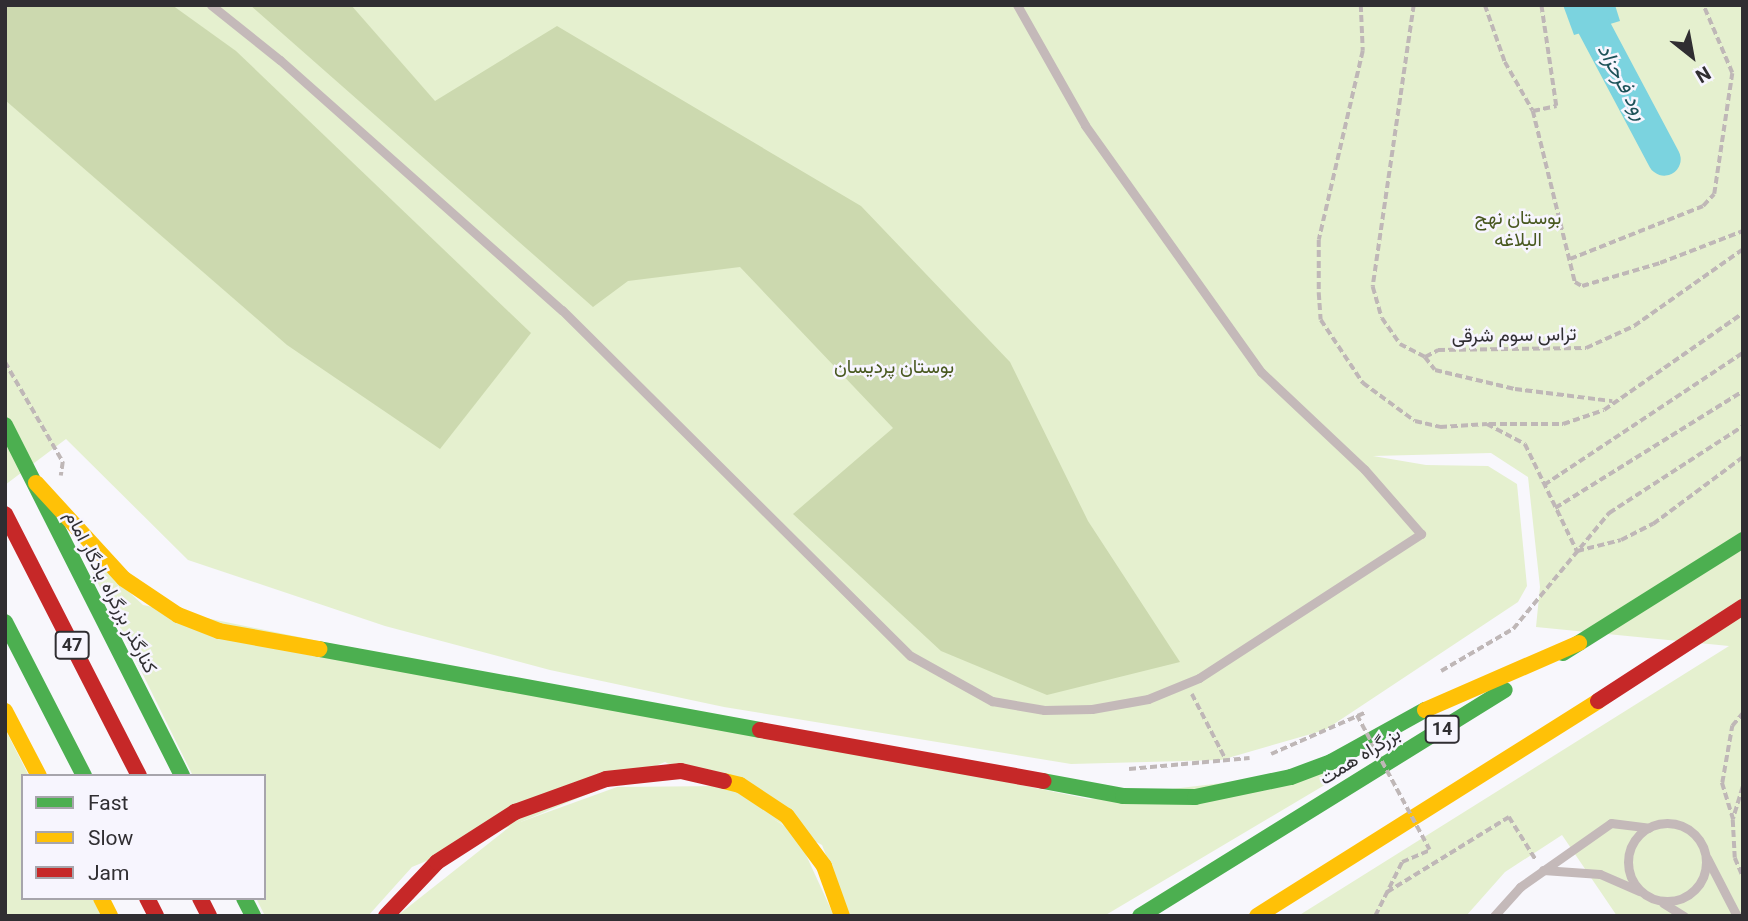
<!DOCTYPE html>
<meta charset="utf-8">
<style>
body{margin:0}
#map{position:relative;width:1748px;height:921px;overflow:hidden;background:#f8f7fc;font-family:Roboto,Vazirmatn,sans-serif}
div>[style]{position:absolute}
.green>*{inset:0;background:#e5f0cf}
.forest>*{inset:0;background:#ccd9af}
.water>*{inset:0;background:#7bd3df}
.river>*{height:33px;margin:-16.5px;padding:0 16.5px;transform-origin:16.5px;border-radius:16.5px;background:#7bd3df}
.path>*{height:3.5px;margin-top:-1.75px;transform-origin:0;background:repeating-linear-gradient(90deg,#bfb7b7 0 7px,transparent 0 10.5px)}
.lane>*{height:9px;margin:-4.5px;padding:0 4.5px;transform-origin:4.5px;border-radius:4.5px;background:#c4b9b9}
.lane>.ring{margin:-4.5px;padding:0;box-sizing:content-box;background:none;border:9px solid #c4b9b9;border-radius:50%}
.fast>*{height:16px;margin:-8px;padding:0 8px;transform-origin:8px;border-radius:8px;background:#4caf50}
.slow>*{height:16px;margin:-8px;padding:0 8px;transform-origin:8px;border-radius:8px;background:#ffc107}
.jam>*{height:16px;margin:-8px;padding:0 8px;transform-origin:8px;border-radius:8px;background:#c62828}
.path-bridge>*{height:3.5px;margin-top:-1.75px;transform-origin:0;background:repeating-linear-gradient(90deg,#bfb7b7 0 7px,transparent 0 10.5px)}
span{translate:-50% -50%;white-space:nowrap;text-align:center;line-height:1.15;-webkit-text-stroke:5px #f7f5fe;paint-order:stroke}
.shield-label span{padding:2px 5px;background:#f7f5fe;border:2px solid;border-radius:5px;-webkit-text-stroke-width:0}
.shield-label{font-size:18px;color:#302e32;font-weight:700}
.park-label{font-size:19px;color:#48581f}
.street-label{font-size:19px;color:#302e32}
.water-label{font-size:21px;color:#1c5158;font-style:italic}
.frame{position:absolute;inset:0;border:7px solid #302e32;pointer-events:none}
.legend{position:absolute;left:21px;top:774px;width:245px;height:126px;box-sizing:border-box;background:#f7f5fe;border:2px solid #a7a5ac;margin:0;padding:9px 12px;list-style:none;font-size:21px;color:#302e32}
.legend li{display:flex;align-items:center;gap:14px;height:35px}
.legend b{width:35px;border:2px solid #a7a5ac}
.north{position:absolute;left:1657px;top:21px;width:70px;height:70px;-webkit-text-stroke:5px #f7f5fe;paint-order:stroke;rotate:149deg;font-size:19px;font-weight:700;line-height:28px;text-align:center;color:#302e32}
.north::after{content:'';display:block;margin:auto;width:24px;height:32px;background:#302e32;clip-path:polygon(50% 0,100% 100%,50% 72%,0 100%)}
</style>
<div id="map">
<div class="green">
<i style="clip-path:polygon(5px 5px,1743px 5px,1743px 916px,1617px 916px,1562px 835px,1505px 872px,1466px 916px,1298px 916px,1729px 646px,1536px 627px,1540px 587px,1528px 477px,1491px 453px,1373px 456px,1426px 465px,1488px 466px,1517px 484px,1527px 586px,1518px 602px,1325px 730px,1221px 760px,1071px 764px,724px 707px,550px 670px,385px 626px,188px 560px,66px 439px,5px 485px)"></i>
<i style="clip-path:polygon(79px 545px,143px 605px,1089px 799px,1355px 767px,1104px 916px,850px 916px,822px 845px,665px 762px,412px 867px,368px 916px,265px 916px,256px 898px,264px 898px,264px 776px,193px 776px)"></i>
<i style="clip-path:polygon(5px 729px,29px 776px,23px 776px,23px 898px,93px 898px,102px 916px,5px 916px)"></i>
<i style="clip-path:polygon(720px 786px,796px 833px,834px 916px,397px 916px,512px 825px,617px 787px)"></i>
</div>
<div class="forest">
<i style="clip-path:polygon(5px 5px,172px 5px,236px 51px,531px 333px,440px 449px,287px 345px,5px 100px)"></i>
<i style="clip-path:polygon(250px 5px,351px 5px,435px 101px,557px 26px,861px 206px,1010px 362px,1088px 521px,1180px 662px,1047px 695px,941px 651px,793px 514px,893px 428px,740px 267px,628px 281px,593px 307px)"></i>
</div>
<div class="water">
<i style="clip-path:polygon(1563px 5px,1615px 5px,1620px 21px,1574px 35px)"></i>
</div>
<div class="river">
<i style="left:1582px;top:5px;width:174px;rotate:62deg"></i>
</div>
<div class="path">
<i style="left:1361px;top:5px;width:46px;rotate:87.5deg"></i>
<i style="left:1363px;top:51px;width:194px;rotate:103.1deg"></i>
<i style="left:1319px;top:240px;width:53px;rotate:90deg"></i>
<i style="left:1319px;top:293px;width:27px;rotate:86deg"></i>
<i style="left:1321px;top:320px;width:76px;rotate:56.3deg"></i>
<i style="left:1363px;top:383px;width:64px;rotate:36.2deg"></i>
<i style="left:1415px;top:421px;width:26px;rotate:13deg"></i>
<i style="left:1440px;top:427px;width:47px;rotate:-3.7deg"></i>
<i style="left:1487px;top:424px;width:43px;rotate:27.8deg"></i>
<i style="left:1525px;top:444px;width:119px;rotate:64.1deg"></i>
<i style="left:1577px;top:551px;width:45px;rotate:-14deg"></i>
<i style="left:1621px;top:540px;width:36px;rotate:-27deg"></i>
<i style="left:1653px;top:524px;width:112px;rotate:-36.7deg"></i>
<i style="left:1414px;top:5px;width:285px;rotate:98.3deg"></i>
<i style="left:1373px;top:287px;width:32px;rotate:74deg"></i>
<i style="left:1382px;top:318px;width:32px;rotate:55deg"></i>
<i style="left:1400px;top:344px;width:28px;rotate:27deg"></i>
<i style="left:1425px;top:357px;width:15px;rotate:-28deg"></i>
<i style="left:1438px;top:350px;width:148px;rotate:-0.8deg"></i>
<i style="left:1586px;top:348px;width:53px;rotate:-24.6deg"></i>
<i style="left:1634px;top:326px;width:133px;rotate:-35.2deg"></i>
<i style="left:1485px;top:5px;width:60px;rotate:70.7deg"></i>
<i style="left:1505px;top:62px;width:56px;rotate:60.3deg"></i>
<i style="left:1533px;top:111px;width:176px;rotate:76.2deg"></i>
<i style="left:1575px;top:282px;width:8px;rotate:30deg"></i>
<i style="left:1582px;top:286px;width:81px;rotate:-16.4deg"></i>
<i style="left:1660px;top:263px;width:89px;rotate:-21.1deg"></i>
<i style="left:1533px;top:111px;width:24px;rotate:-12deg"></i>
<i style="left:1556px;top:106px;width:102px;rotate:-98.4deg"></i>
<i style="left:1570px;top:259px;width:143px;rotate:-21.7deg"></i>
<i style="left:1703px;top:206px;width:16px;rotate:-47deg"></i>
<i style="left:1714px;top:194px;width:122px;rotate:-81.5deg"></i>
<i style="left:1732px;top:73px;width:74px;rotate:-113.1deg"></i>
<i style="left:1425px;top:357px;width:16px;rotate:52deg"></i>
<i style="left:1435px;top:370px;width:82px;rotate:13.4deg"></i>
<i style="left:1515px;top:389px;width:98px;rotate:7.1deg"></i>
<i style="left:5px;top:362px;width:116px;rotate:59.9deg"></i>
<i style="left:63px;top:462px;width:14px;rotate:98deg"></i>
<i style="left:1489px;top:424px;width:74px"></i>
<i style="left:1563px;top:424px;width:43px;rotate:-18.9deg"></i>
<i style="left:1604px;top:410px;width:169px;rotate:-34.9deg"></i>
<i style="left:1544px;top:485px;width:239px;rotate:-33.6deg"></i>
<i style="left:1555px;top:508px;width:221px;rotate:-31.9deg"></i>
<i style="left:1441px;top:671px;width:83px;rotate:-30.3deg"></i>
<i style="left:1513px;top:629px;width:151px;rotate:-50.4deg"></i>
<i style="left:1609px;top:513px;width:160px;rotate:-33deg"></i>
<i style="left:1192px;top:694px;width:74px;rotate:62.7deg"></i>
<i style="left:1271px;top:754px;width:102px;rotate:-23.8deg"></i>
<i style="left:1129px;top:769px;width:121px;rotate:-5.2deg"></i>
<i style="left:1743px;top:787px;width:34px;rotate:107deg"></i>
<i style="left:1733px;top:820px;width:38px;rotate:87deg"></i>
<i style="left:1735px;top:858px;width:21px;rotate:67deg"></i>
<i style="left:1733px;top:820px;width:39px;rotate:-107deg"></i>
<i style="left:1722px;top:783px;width:58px;rotate:-80deg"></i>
<i style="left:1732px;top:726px;width:17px;rotate:-50deg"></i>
<i style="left:1387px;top:892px;width:143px;rotate:-31.6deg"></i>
<i style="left:1509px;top:817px;width:51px;rotate:57.9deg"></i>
<i style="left:1375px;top:916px;width:60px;rotate:-63.4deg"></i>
<i style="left:1402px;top:862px;width:30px;rotate:-23deg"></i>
</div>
<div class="lane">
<i style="left:211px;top:5px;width:88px;rotate:38.6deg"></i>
<i style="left:280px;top:60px;width:377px;rotate:41.6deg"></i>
<i style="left:562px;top:310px;width:491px;rotate:44.8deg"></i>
<i style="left:911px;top:656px;width:93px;rotate:29.1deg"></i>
<i style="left:992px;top:701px;width:53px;rotate:9.8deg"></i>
<i style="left:1044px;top:710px;width:48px;rotate:-1.2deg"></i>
<i style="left:1092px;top:709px;width:57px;rotate:-10.1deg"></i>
<i style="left:1148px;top:699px;width:55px;rotate:-22.4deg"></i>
<i style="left:1199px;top:678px;width:265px;rotate:-33deg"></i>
<i style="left:1421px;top:534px;width:86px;rotate:-131.2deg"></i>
<i style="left:1364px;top:469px;width:141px;rotate:-136.7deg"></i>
<i style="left:1261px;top:372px;width:303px;rotate:-125.5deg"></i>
<i style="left:1085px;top:125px;width:138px;rotate:-119.5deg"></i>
<i class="ring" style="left:1628px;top:823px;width:69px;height:69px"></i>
<i style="left:1707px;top:858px;width:65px;rotate:62.7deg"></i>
<i style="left:1543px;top:870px;width:57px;rotate:4deg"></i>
<i style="left:1600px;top:874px;width:43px;rotate:23.6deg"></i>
<i style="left:1663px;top:903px;width:25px;rotate:32deg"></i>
<i style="left:1494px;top:916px;width:39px;rotate:-48deg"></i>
<i style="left:1520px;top:887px;width:111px;rotate:-35.1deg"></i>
<i style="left:1611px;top:823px;width:38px;rotate:7deg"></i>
</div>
<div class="fast">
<i style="left:5px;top:425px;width:393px;rotate:63.2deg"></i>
<i style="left:5px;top:622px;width:173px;rotate:62.8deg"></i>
<i style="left:319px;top:649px;width:448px;rotate:10.4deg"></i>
<i style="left:1563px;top:653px;width:213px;rotate:-32.1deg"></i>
<i style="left:1043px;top:781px;width:81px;rotate:10.6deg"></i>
<i style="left:1123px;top:796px;width:72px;rotate:0.8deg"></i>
<i style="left:1195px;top:797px;width:98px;rotate:-11.8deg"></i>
<i style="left:1291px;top:777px;width:43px;rotate:-20.6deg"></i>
<i style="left:1331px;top:762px;width:107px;rotate:-29deg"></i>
<i style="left:244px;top:898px;width:20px;rotate:63deg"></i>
<i style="left:1140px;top:916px;width:429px;rotate:-31.8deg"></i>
</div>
<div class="slow">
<i style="left:36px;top:483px;width:130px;rotate:47.5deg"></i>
<i style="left:124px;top:579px;width:65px;rotate:33.7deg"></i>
<i style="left:178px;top:615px;width:44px;rotate:21.3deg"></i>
<i style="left:219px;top:631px;width:102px;rotate:10.2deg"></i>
<i style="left:1425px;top:710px;width:168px;rotate:-23.5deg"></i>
<i style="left:5px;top:711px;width:73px;rotate:62.4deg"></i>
<i style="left:724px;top:781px;width:16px;rotate:14deg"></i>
<i style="left:740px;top:785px;width:56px;rotate:33.4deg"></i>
<i style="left:787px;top:816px;width:62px;rotate:53.5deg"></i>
<i style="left:824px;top:866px;width:53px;rotate:70.2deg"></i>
<i style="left:101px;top:898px;width:20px;rotate:63deg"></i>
<i style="left:1257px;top:916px;width:403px;rotate:-32.2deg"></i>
</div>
<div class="jam">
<i style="left:5px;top:514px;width:294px;rotate:62.9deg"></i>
<i style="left:1598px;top:701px;width:173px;rotate:-33deg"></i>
<i style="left:760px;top:730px;width:288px;rotate:10.2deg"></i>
<i style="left:147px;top:898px;width:20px;rotate:63deg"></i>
<i style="left:200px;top:898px;width:20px;rotate:63deg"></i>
<i style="left:386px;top:916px;width:74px;rotate:-46.6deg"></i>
<i style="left:437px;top:862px;width:93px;rotate:-32.7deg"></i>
<i style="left:515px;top:812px;width:97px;rotate:-19.9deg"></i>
<i style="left:606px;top:779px;width:75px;rotate:-6.1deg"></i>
<i style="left:681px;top:771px;width:44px;rotate:13.1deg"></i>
</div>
<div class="path-bridge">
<i style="left:1357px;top:715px;width:153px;rotate:61.6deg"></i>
</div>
<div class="shield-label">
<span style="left:72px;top:645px">47</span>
<span style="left:1442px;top:729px">14</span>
</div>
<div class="park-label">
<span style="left:1518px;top:229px">بوستان نهج<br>البلاغه</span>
<span style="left:894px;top:367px">بوستان پردیسان</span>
</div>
<div class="street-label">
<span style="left:1514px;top:335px;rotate:-1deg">تراس سوم شرقی</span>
<span style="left:111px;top:592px;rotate:63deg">کنارگذر بزرگراه یادگار امام</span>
<span style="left:1360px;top:756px;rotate:-32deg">بزرگراه همت</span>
</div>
<div class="water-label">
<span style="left:1623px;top:82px;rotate:62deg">رود فرحزاد</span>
</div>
<div class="frame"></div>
<ul class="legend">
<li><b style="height:9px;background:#4caf50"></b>Fast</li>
<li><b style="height:9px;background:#ffc107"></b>Slow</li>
<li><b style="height:9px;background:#c62828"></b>Jam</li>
</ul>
<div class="north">N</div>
</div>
